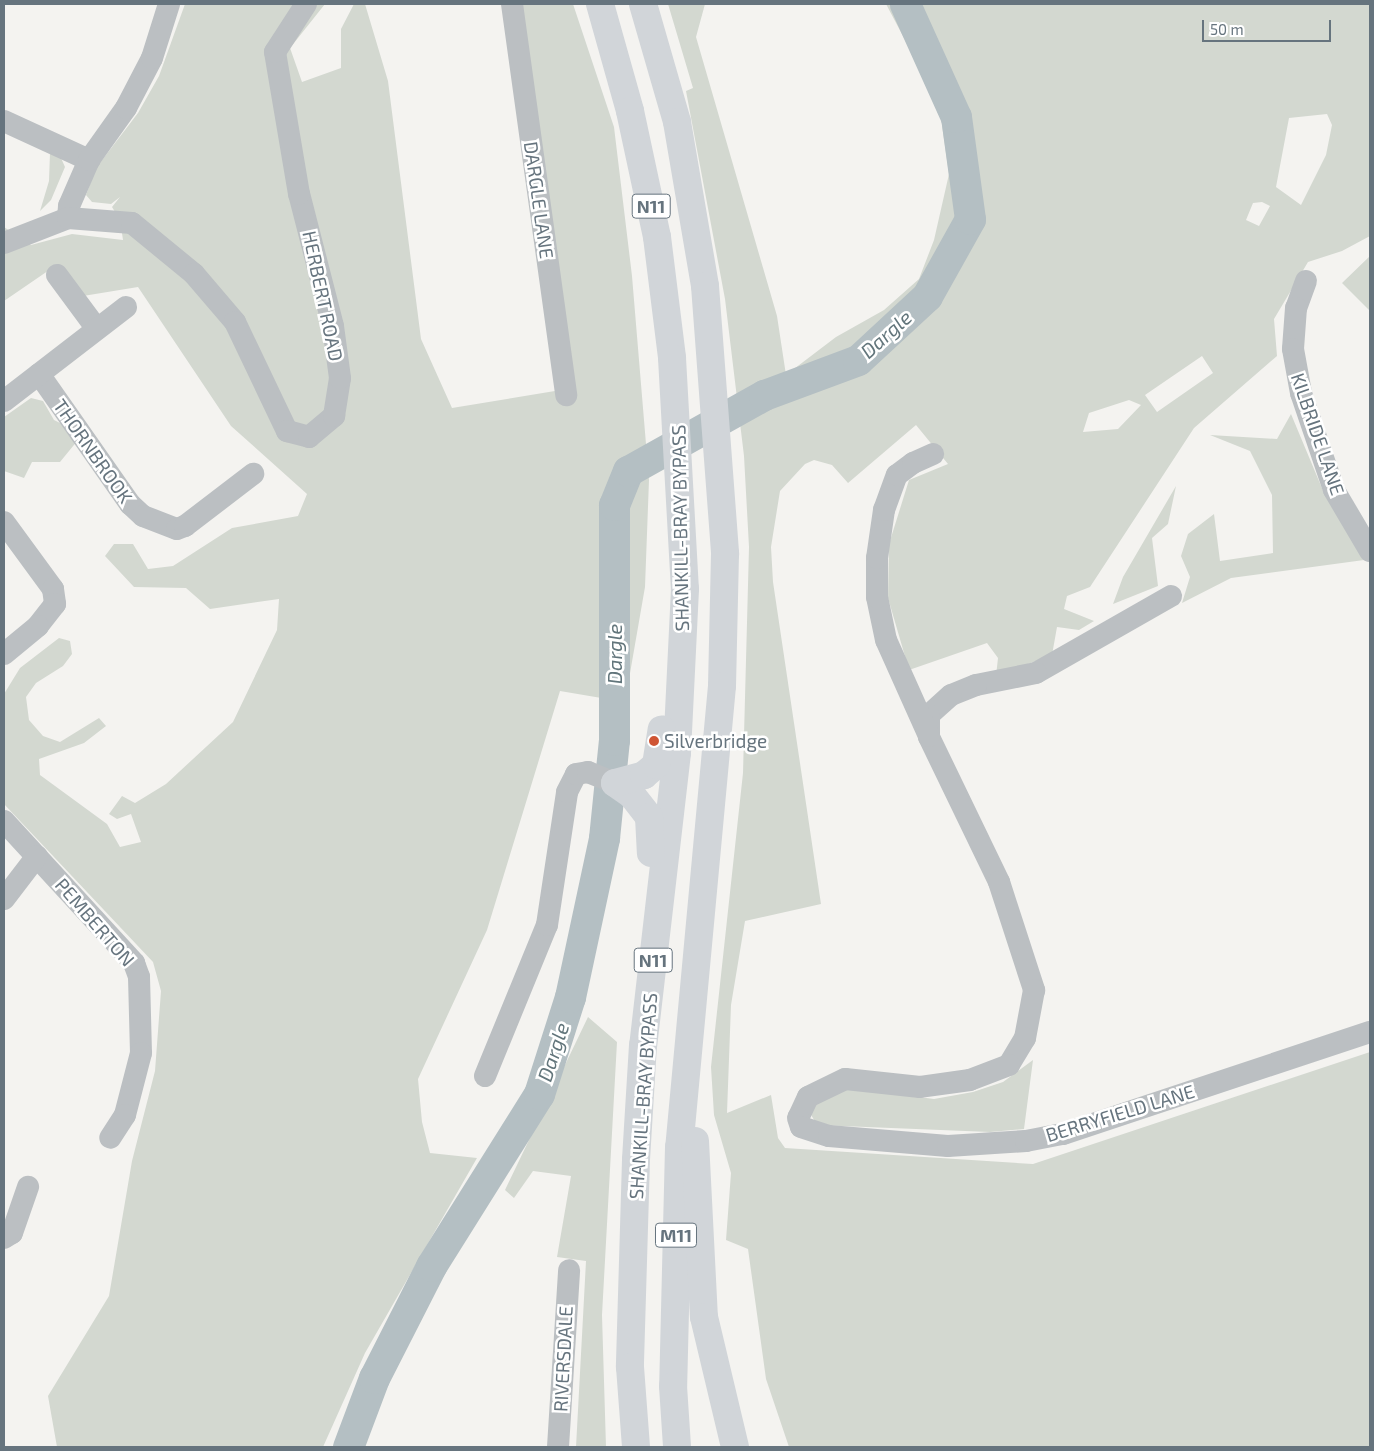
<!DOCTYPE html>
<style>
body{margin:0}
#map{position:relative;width:1374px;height:1451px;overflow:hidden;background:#f4f3f0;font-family:"Exo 2",sans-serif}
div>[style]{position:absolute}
.green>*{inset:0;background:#d3d8d0}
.river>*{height:31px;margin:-15.5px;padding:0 15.5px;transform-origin:15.5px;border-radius:15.5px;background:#b4bfc3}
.minor>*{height:22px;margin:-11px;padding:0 11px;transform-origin:11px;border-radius:11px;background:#bbbfc2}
.highway>*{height:28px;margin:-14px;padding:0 14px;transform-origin:14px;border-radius:14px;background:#d1d5d9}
.dots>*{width:14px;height:14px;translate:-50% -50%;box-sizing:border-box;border:2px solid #fff;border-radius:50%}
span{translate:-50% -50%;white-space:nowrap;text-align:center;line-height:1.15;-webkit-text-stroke:5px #fff;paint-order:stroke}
.shield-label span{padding:1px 4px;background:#fff;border:1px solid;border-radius:4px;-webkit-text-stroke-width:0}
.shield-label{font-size:18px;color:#66747e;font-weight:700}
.street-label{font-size:19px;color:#66747e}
.poi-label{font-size:19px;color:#66747e}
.left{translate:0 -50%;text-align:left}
.water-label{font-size:20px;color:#62757b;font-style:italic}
.frame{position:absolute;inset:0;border:5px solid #66747e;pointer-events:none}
.scale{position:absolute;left:1202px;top:20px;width:129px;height:22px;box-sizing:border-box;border:2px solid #66747e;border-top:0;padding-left:6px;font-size:15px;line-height:18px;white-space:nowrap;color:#66747e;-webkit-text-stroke:4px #fff;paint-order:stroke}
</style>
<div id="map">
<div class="green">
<i style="clip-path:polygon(185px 4px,325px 4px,290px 48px,302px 82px,341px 68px,341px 29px,354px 4px,365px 4px,388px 81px,421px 339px,452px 408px,573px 388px,522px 4px,573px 4px,614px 127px,632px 276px,649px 480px,645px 587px,625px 702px,560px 691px,487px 930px,418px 1079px,422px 1122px,430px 1153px,477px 1158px,365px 1353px,323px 1447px,57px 1447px,48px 1396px,109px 1296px,132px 1161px,155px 1071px,161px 991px,153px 962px,4px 804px,4px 694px,20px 668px,59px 638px,70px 641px,72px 654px,63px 666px,36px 683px,26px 697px,29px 720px,43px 736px,60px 742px,99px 718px,106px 726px,84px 743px,39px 759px,40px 775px,107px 824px,120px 847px,141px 842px,131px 814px,117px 819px,109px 814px,122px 796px,135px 803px,166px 784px,233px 722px,277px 630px,279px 599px,210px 609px,186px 588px,134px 587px,105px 556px,114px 544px,133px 544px,148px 569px,173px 566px,232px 528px,298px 516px,307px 494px,231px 426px,138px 287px,83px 296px,58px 264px,4px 301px,4px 227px,31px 245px,72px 234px,123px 240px,120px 220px,112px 207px,120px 197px,111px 204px,92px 202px,86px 195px,96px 168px,138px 113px,159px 76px)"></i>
<i style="clip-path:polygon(evenodd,668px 4px,705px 4px,696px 37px,777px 316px,786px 375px,836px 337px,884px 310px,919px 279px,934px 240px,949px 174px,939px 104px,886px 4px,1370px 4px,1370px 236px,1342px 251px,1308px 262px,1274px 319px,1277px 356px,1194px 428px,1090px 587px,1067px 596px,1064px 609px,1094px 621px,1079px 630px,1057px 627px,1052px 655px,996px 676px,998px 658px,987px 643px,909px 670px,888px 598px,889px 544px,909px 480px,948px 464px,916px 425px,848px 483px,832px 465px,814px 460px,805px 464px,780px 491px,771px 547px,773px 582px,821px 904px,745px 921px,731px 1005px,727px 1113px,771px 1095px,778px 1138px,785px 1148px,1033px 1164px,1370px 1052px,1370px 1447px,789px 1447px,766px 1379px,748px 1249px,726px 1240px,731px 1173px,714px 1115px,711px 1067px,743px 773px,749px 547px,744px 456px,725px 299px,686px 91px,693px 88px,668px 4px,1327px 114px,1332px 125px,1326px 155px,1301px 205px,1276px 187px,1289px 118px,1327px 114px,668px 4px,1262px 202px,1270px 206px,1259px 226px,1246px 220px,1253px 203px,1262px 202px,668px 4px,1202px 356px,1213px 373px,1157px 412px,1145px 395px,1202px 356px,668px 4px,1129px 400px,1141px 405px,1118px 429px,1083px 432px,1089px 413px,1129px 400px)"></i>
<i style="clip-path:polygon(50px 153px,61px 158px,65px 167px,51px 200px,40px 211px,49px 181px)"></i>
<i style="clip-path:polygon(1370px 256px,1369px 293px,1370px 311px,1342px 283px)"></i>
<i style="clip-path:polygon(31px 398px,43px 401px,54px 420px,68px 427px,78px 440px,60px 462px,32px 462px,24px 478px,4px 471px,4px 417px)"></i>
<i style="clip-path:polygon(1291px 414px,1324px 493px,1364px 560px,1231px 578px,1182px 603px,1190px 577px,1181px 556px,1188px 534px,1214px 514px,1220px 561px,1273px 553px,1272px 495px,1250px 451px,1210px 435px,1277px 439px)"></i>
<i style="clip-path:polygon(1176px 486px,1168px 524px,1152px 538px,1158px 586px,1113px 604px,1123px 577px)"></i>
<i style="clip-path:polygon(588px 1017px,617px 1042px,602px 1315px,606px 1447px,576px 1447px,586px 1261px,557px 1257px,571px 1176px,533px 1171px,514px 1198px,505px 1190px)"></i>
<i style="clip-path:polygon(1033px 1060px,1024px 1129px,990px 1132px,817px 1125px,810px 1113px,820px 1093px,836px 1086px,934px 1099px,973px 1092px,1003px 1082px)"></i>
</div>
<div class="river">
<i style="left:348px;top:1447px;width:74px;rotate:-69.4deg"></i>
<i style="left:374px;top:1378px;width:126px;rotate:-63deg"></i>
<i style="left:431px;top:1266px;width:203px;rotate:-57.9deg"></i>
<i style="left:539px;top:1094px;width:102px;rotate:-72.3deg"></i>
<i style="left:570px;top:997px;width:163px;rotate:-77.9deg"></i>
<i style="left:604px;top:838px;width:99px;rotate:-84.2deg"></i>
<i style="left:614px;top:740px;width:235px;rotate:-90deg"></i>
<i style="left:614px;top:505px;width:37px;rotate:-68deg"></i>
<i style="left:628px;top:471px;width:156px;rotate:-29.2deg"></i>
<i style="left:764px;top:395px;width:100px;rotate:-20.4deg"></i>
<i style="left:858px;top:360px;width:94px;rotate:-42.8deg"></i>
<i style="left:927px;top:296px;width:88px;rotate:-60.8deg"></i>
<i style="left:970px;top:219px;width:103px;rotate:-97.8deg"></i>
<i style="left:956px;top:117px;width:124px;rotate:-114.3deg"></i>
</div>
<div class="minor">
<i style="left:512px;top:4px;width:395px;rotate:82.1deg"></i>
<i style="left:4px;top:121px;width:94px;rotate:24.6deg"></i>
<i style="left:68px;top:218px;width:12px;rotate:-85deg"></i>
<i style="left:69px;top:206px;width:50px;rotate:-66.5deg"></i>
<i style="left:89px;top:160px;width:64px;rotate:-54.6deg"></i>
<i style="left:126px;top:108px;width:56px;rotate:-62.5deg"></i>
<i style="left:152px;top:58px;width:57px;rotate:-72.5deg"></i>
<i style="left:4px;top:243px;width:69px;rotate:-21.3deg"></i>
<i style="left:68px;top:218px;width:64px;rotate:4.5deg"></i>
<i style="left:132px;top:223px;width:80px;rotate:39.4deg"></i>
<i style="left:194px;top:274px;width:63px;rotate:49.5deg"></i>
<i style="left:235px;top:322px;width:121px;rotate:64.5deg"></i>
<i style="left:287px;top:431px;width:23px;rotate:15deg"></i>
<i style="left:309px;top:437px;width:33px;rotate:-40deg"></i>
<i style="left:334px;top:416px;width:38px;rotate:-81deg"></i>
<i style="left:340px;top:378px;width:52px;rotate:-97.7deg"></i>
<i style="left:333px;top:326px;width:136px;rotate:-104.4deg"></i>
<i style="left:299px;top:194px;width:144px;rotate:-99.6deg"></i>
<i style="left:275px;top:52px;width:57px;rotate:-57.1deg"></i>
<i style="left:57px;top:275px;width:67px;rotate:53.5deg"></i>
<i style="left:1306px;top:281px;width:29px;rotate:110deg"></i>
<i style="left:1296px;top:308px;width:41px;rotate:94.2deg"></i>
<i style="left:1293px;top:349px;width:45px;rotate:79.7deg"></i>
<i style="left:1301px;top:393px;width:102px;rotate:71.2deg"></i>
<i style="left:1334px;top:490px;width:71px;rotate:59.5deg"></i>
<i style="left:39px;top:374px;width:159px;rotate:55deg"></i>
<i style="left:130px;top:504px;width:18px;rotate:43deg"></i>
<i style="left:143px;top:516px;width:36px;rotate:21deg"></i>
<i style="left:177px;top:529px;width:9px;rotate:-21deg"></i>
<i style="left:185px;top:526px;width:86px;rotate:-37.4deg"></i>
<i style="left:4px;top:401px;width:154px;rotate:-37.6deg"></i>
<i style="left:4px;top:522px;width:83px;rotate:53.8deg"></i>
<i style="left:53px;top:589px;width:15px;rotate:82deg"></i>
<i style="left:55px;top:604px;width:28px;rotate:128deg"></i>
<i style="left:38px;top:626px;width:44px;rotate:140.5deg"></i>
<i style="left:1171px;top:596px;width:155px;rotate:150.3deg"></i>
<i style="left:1036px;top:673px;width:61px;rotate:168.7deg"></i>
<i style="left:976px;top:685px;width:27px;rotate:158deg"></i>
<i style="left:951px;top:695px;width:30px;rotate:138deg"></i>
<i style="left:929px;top:715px;width:22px;rotate:90deg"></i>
<i style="left:929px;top:737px;width:161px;rotate:64.2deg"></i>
<i style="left:999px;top:882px;width:114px;rotate:72deg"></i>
<i style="left:1034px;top:990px;width:49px;rotate:100.6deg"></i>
<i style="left:1025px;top:1038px;width:31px;rotate:121deg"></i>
<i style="left:1009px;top:1065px;width:42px;rotate:159deg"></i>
<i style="left:970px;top:1080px;width:50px;rotate:172deg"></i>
<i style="left:920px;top:1087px;width:75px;rotate:-173.9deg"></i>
<i style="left:845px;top:1079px;width:41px;rotate:154.1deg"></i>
<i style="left:808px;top:1097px;width:23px;rotate:115deg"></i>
<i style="left:798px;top:1118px;width:9px;rotate:72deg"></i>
<i style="left:801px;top:1127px;width:29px;rotate:18deg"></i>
<i style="left:829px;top:1136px;width:119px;rotate:4.8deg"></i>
<i style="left:948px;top:1146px;width:78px;rotate:-3.7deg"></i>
<i style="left:1026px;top:1141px;width:38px;rotate:-11deg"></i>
<i style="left:1063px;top:1134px;width:324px;rotate:-18.4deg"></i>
<i style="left:929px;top:736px;width:105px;rotate:-114.1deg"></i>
<i style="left:886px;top:640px;width:44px;rotate:-101.8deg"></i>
<i style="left:877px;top:597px;width:39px;rotate:-90deg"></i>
<i style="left:877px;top:558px;width:49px;rotate:-81.7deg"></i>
<i style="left:884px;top:510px;width:37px;rotate:-70deg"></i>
<i style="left:897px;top:475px;width:20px;rotate:-37deg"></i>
<i style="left:913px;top:463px;width:22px;rotate:-24deg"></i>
<i style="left:4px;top:821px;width:193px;rotate:47.5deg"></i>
<i style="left:134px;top:963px;width:15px;rotate:70deg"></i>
<i style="left:139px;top:977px;width:76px;rotate:88.5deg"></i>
<i style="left:141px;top:1053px;width:64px;rotate:104.5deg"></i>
<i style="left:125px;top:1115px;width:27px;rotate:123deg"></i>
<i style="left:4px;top:899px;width:54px;rotate:-52.5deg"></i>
<i style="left:485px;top:1076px;width:163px;rotate:-67.7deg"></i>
<i style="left:547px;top:925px;width:134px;rotate:-81.4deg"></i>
<i style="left:567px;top:792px;width:20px;rotate:-63deg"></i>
<i style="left:576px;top:774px;width:12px;rotate:-9deg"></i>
<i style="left:588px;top:772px;width:29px;rotate:22deg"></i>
<i style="left:4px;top:1238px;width:9px;rotate:-32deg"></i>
<i style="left:12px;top:1233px;width:49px;rotate:-70.8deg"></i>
<i style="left:558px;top:1447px;width:177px;rotate:-86.4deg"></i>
</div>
<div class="highway">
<i style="left:600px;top:4px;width:111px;rotate:74.3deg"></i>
<i style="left:630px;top:111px;width:129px;rotate:77.9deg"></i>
<i style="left:657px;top:237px;width:122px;rotate:82.9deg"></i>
<i style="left:672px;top:358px;width:231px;rotate:86.8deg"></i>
<i style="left:685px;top:589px;width:164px;rotate:92.8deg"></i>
<i style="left:677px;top:753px;width:294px;rotate:96.6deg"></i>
<i style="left:643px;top:1045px;width:115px;rotate:93.5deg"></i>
<i style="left:636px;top:1160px;width:207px;rotate:91.7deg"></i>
<i style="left:630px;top:1367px;width:80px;rotate:85.7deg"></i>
<i style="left:643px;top:4px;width:123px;rotate:73.9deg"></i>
<i style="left:677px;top:122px;width:166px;rotate:80.3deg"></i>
<i style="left:705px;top:286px;width:269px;rotate:85.7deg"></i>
<i style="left:725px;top:554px;width:132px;rotate:91.3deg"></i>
<i style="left:722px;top:686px;width:463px;rotate:95.3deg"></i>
<i style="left:679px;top:1147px;width:239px;rotate:91.4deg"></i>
<i style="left:673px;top:1386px;width:61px;rotate:86.2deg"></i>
<i style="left:615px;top:783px;width:21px;rotate:35deg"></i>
<i style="left:632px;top:795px;width:28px;rotate:52deg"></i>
<i style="left:649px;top:817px;width:36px;rotate:87deg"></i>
<i style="left:615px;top:783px;width:30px;rotate:-15deg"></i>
<i style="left:644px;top:775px;width:16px;rotate:-40deg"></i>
<i style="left:656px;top:765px;width:36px;rotate:-81deg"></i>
<i style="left:695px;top:1141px;width:176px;rotate:87.1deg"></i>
<i style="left:704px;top:1317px;width:134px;rotate:76.6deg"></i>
</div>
<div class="dots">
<i style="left:654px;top:741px;background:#cf5534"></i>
</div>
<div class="shield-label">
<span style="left:651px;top:206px">N11</span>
<span style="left:653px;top:960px">N11</span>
<span style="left:676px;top:1235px">M11</span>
</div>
<div class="street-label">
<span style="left:539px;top:200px;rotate:82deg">DARGLE LANE</span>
<span style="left:323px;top:296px;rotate:78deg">HERBERT ROAD</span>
<span style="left:1318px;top:434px;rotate:71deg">KILBRIDE LANE</span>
<span style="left:93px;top:451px;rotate:55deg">THORNBROOK</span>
<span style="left:680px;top:528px;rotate:-91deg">SHANKILL-BRAY BYPASS</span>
<span style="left:95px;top:922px;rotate:49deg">PEMBERTON</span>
<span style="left:643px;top:1096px;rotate:-86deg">SHANKILL-BRAY BYPASS</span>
<span style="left:1120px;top:1113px;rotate:-17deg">BERRYFIELD LANE</span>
<span style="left:563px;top:1359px;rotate:-87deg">RIVERSDALE</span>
</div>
<div class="poi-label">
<span class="left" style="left:664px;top:741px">Silverbridge</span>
</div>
<div class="water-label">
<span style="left:886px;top:334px;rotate:-42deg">Dargle</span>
<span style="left:614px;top:654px;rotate:-90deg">Dargle</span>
<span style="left:553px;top:1052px;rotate:-72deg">Dargle</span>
</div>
<div class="frame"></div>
<div class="scale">50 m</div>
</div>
